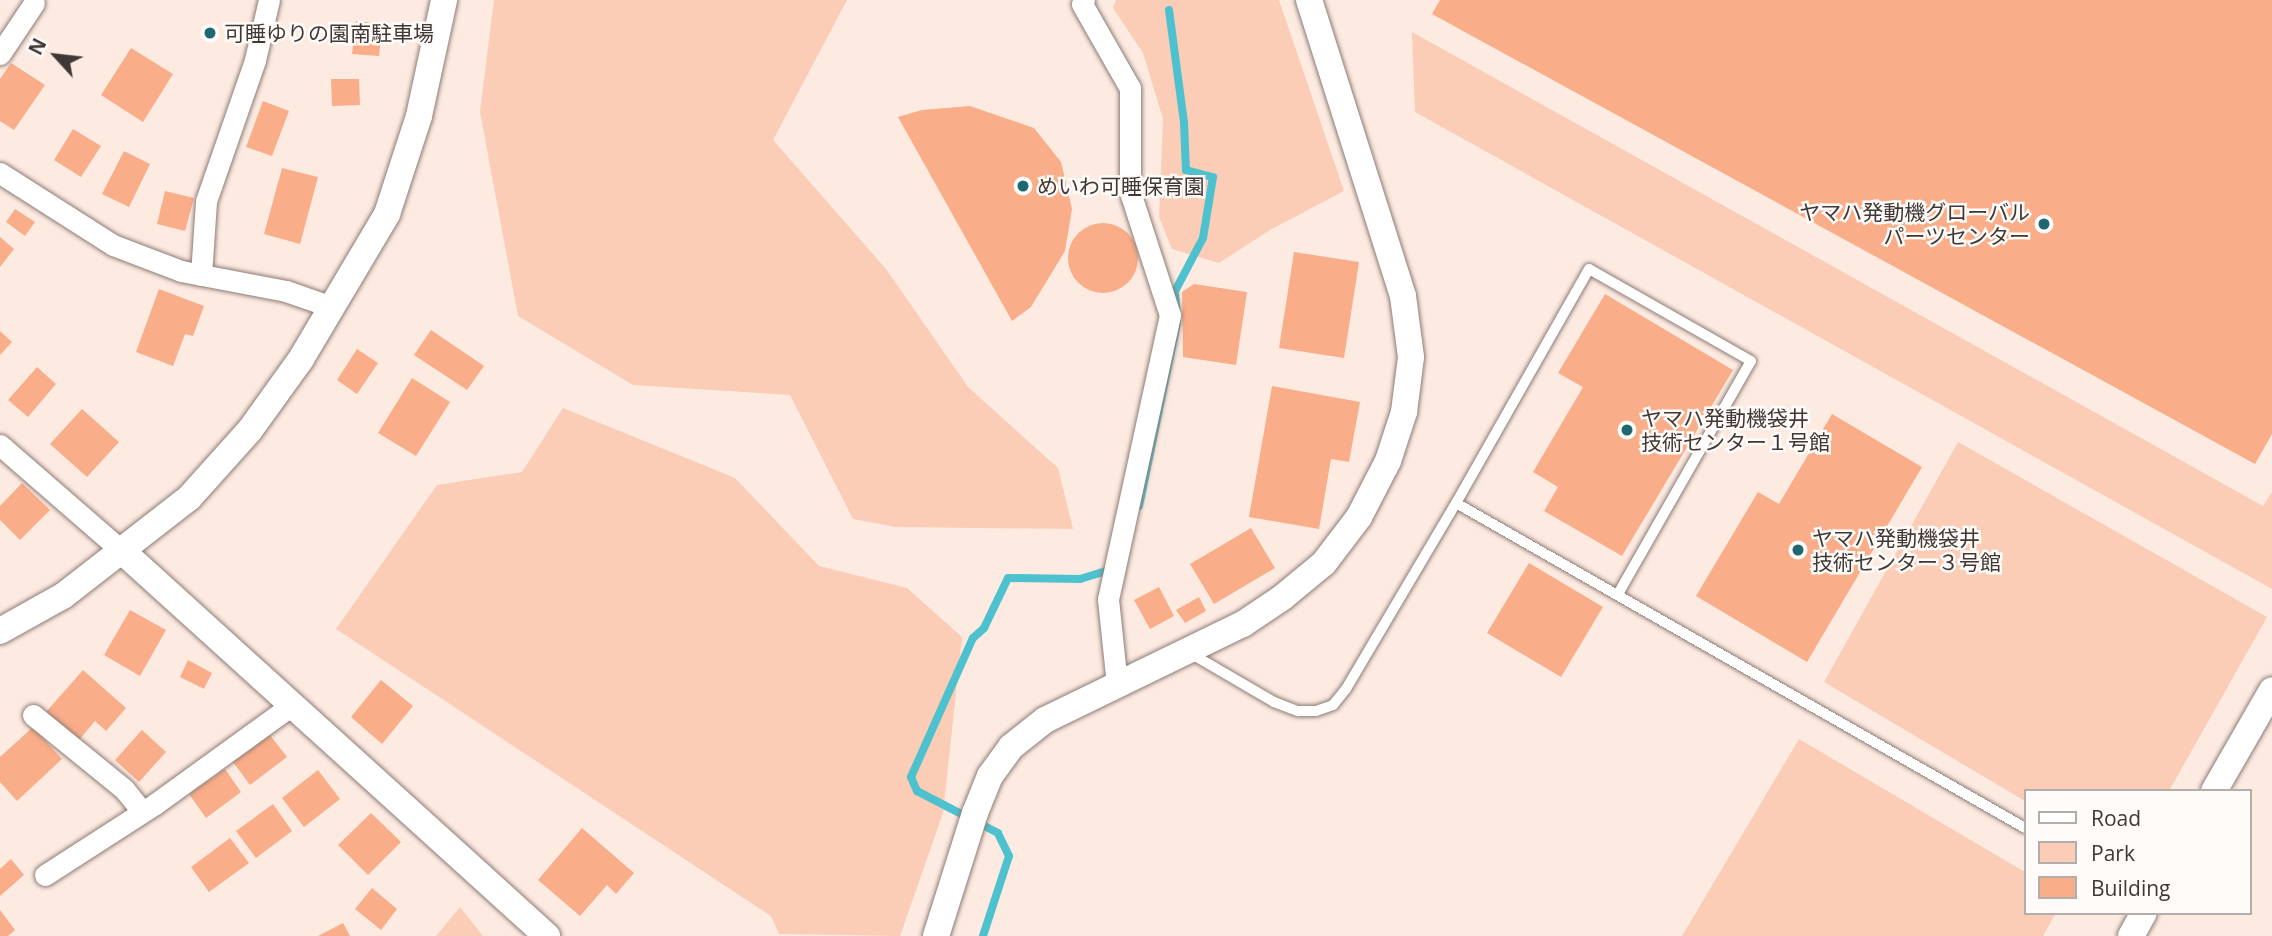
<!DOCTYPE html>
<meta charset="utf-8">
<style>
body{margin:0}
#map{position:relative;width:2272px;height:936px;overflow:hidden;background:#fdebe2;font-family:"Open Sans","Noto Sans JP",sans-serif}
div>[style]{position:absolute}
.green>*{inset:0;background:#fbccb6}
.stream>*{height:8px;margin:-4px;padding:0 4px;transform-origin:4px;border-radius:4px;background:#4ec1ce}
.building>*{inset:0;background:#faad89}
.round{border-radius:50%}
.roads{filter:drop-shadow(0 0 2px #8d7c75) drop-shadow(0 0 2px #8d7c75)}
.service>*{height:10px;margin:-5px;padding:0 5px;transform-origin:5px;border-radius:5px;background:#fff}
.minor>*{height:21px;margin:-10.5px;padding:0 10.5px;transform-origin:10.5px;border-radius:10.5px;background:#fff}
.tertiary>*{height:26px;margin:-13px;padding:0 13px;transform-origin:13px;border-radius:13px;background:#fff}
.dots>*{width:19px;height:19px;translate:-50% -50%;box-sizing:border-box;border:4px solid #fffbf9;border-radius:50%}
span{translate:-50% -50%;white-space:nowrap;text-align:center;line-height:1.15;-webkit-text-stroke:5px #fffbf9;paint-order:stroke}
.poi-label{font-size:21px;color:#403835}
.left{translate:0 -50%;text-align:left}
.right{translate:-100% -50%;text-align:right}
.legend{position:absolute;left:2024px;top:789px;width:228px;height:126px;box-sizing:border-box;background:#fffbf9;border:2px solid #b3adab;margin:0;padding:9px 12px;list-style:none;font-size:21px;color:#403835}
.legend li{display:flex;align-items:center;gap:14px;height:35px}
.legend b{width:35px;border:2px solid #b3adab}
.north{position:absolute;left:21px;top:21px;width:70px;height:70px;-webkit-text-stroke:5px #fffbf9;paint-order:stroke;rotate:297deg;font-size:19px;font-weight:700;line-height:28px;text-align:center;color:#403835}
.north::after{content:'';display:block;margin:auto;width:24px;height:32px;background:#403835;clip-path:polygon(50% 0,100% 100%,50% 72%,0 100%)}
</style>
<div id="map">
<div class="green">
<i style="clip-path:polygon(494px 0,847px 0,773px 140px,886px 269px,968px 387px,1058px 468px,1073px 529px,896px 527px,853px 519px,790px 395px,633px 385px,518px 316px,480px 112px)"></i>
<i style="clip-path:polygon(1116px 0,1279px 0,1344px 191px,1270px 230px,1219px 263px,1172px 249px,1159px 217px,1163px 119px,1143px 53px,1113px 8px)"></i>
<i style="clip-path:polygon(1412px 32px,2263px 506px,2272px 492px,2272px 589px,1415px 112px)"></i>
<i style="clip-path:polygon(563px 408px,735px 478px,819px 566px,907px 588px,962px 637px,943px 813px,900px 936px,779px 934px,771px 916px,336px 629px,437px 485px,522px 472px)"></i>
<i style="clip-path:polygon(1958px 442px,2267px 617px,2169px 791px,2025px 791px,2025px 801px,1824px 682px)"></i>
<i style="clip-path:polygon(1799px 739px,2025px 872px,2025px 913px,2056px 913px,2043px 936px,1682px 936px)"></i>
<i style="clip-path:polygon(460px 907px,483px 936px,436px 936px)"></i>
</div>
<div class="stream">
<i style="left:1169px;top:10px;width:114px;rotate:82.4deg"></i>
<i style="left:1184px;top:123px;width:47px;rotate:87.6deg"></i>
<i style="left:1186px;top:170px;width:28px;rotate:15deg"></i>
<i style="left:1213px;top:177px;width:62px;rotate:99.3deg"></i>
<i style="left:1203px;top:238px;width:60px;rotate:117.8deg"></i>
<i style="left:1175px;top:291px;width:16px;rotate:86deg"></i>
<i style="left:1139px;top:506px;width:187px;rotate:-78.3deg"></i>
<i style="left:983px;top:936px;width:84px;rotate:-72deg"></i>
<i style="left:1009px;top:856px;width:25px;rotate:-116deg"></i>
<i style="left:998px;top:833px;width:91px;rotate:-152.6deg"></i>
<i style="left:917px;top:791px;width:15px;rotate:-113deg"></i>
<i style="left:911px;top:777px;width:152px;rotate:-66deg"></i>
<i style="left:973px;top:638px;width:15px;rotate:-42deg"></i>
<i style="left:984px;top:628px;width:55px;rotate:-64.4deg"></i>
<i style="left:1008px;top:578px;width:72px;rotate:0.8deg"></i>
<i style="left:1080px;top:579px;width:31px;rotate:-17deg"></i>
</div>
<div class="building">
<i style="clip-path:polygon(1440px 0,2272px 0,2272px 434px,2255px 464px,1432px 14px)"></i>
<i style="clip-path:polygon(356px 21px,382px 24px,379px 56px,352px 54px)"></i>
<i style="clip-path:polygon(131px 48px,173px 74px,143px 122px,101px 95px)"></i>
<i style="clip-path:polygon(11px 63px,45px 85px,14px 130px,0 121px,0 79px)"></i>
<i style="clip-path:polygon(331px 79px,359px 79px,360px 105px,332px 106px)"></i>
<i style="clip-path:polygon(263px 101px,289px 111px,272px 156px,246px 147px)"></i>
<i style="clip-path:polygon(970px 106px,1034px 128px,1061px 162px,1072px 209px,1065px 251px,1031px 307px,1012px 321px,898px 117px,922px 110px)"></i>
<i style="clip-path:polygon(73px 129px,101px 146px,81px 177px,54px 160px)"></i>
<i style="clip-path:polygon(124px 151px,150px 164px,129px 207px,102px 194px)"></i>
<i style="clip-path:polygon(282px 168px,318px 177px,300px 244px,264px 234px)"></i>
<i style="clip-path:polygon(165px 191px,194px 198px,185px 231px,157px 224px)"></i>
<i style="clip-path:polygon(15px 209px,35px 222px,25px 236px,6px 222px)"></i>
<i class="round" style="left:1068px;top:223px;width:70px;height:70px"></i>
<i style="clip-path:polygon(0 237px,14px 249px,0 267px)"></i>
<i style="clip-path:polygon(1294px 252px,1359px 262px,1344px 358px,1279px 348px)"></i>
<i style="clip-path:polygon(1194px 284px,1247px 292px,1236px 365px,1183px 357px,1182px 292px)"></i>
<i style="clip-path:polygon(159px 289px,204px 306px,193px 336px,185px 334px,173px 366px,136px 352px)"></i>
<i style="clip-path:polygon(1605px 294px,1733px 370px,1622px 556px,1544px 511px,1558px 487px,1533px 472px,1583px 387px,1558px 373px)"></i>
<i style="clip-path:polygon(431px 330px,484px 366px,467px 390px,414px 355px)"></i>
<i style="clip-path:polygon(0 331px,12px 342px,0 355px)"></i>
<i style="clip-path:polygon(357px 349px,378px 363px,357px 394px,337px 380px)"></i>
<i style="clip-path:polygon(37px 367px,56px 384px,28px 417px,8px 400px)"></i>
<i style="clip-path:polygon(412px 378px,450px 402px,416px 456px,378px 433px)"></i>
<i style="clip-path:polygon(1272px 386px,1360px 402px,1349px 462px,1331px 459px,1319px 529px,1249px 517px)"></i>
<i style="clip-path:polygon(82px 409px,119px 442px,87px 477px,50px 444px)"></i>
<i style="clip-path:polygon(1832px 414px,1922px 467px,1807px 662px,1696px 596px,1758px 492px,1779px 504px)"></i>
<i style="clip-path:polygon(22px 483px,50px 510px,20px 540px,0 520px,0 506px)"></i>
<i style="clip-path:polygon(1251px 528px,1275px 568px,1214px 604px,1190px 564px)"></i>
<i style="clip-path:polygon(1529px 563px,1603px 607px,1561px 677px,1487px 633px)"></i>
<i style="clip-path:polygon(1159px 587px,1174px 616px,1150px 629px,1134px 600px)"></i>
<i style="clip-path:polygon(1199px 597px,1206px 611px,1185px 623px,1176px 610px)"></i>
<i style="clip-path:polygon(130px 610px,166px 630px,140px 676px,104px 655px)"></i>
<i style="clip-path:polygon(188px 660px,212px 673px,204px 689px,180px 677px)"></i>
<i style="clip-path:polygon(83px 670px,126px 708px,106px 731px,95px 721px,78px 741px,46px 712px)"></i>
<i style="clip-path:polygon(381px 680px,413px 706px,382px 744px,351px 717px)"></i>
<i style="clip-path:polygon(33px 727px,62px 759px,17px 801px,0 782px,0 757px)"></i>
<i style="clip-path:polygon(142px 730px,166px 752px,139px 782px,115px 760px)"></i>
<i style="clip-path:polygon(270px 735px,287px 757px,250px 785px,233px 762px)"></i>
<i style="clip-path:polygon(225px 769px,241px 792px,206px 818px,189px 794px)"></i>
<i style="clip-path:polygon(318px 770px,340px 799px,304px 827px,282px 798px)"></i>
<i style="clip-path:polygon(273px 804px,292px 831px,256px 858px,236px 831px)"></i>
<i style="clip-path:polygon(371px 813px,401px 842px,368px 875px,338px 845px)"></i>
<i style="clip-path:polygon(582px 828px,634px 873px,616px 894px,607px 885px,580px 916px,538px 880px)"></i>
<i style="clip-path:polygon(230px 838px,249px 863px,209px 892px,191px 867px)"></i>
<i style="clip-path:polygon(11px 859px,24px 875px,0 896px,0 869px)"></i>
<i style="clip-path:polygon(372px 888px,397px 909px,381px 930px,355px 909px)"></i>
<i style="clip-path:polygon(0 910px,15px 930px,8px 936px,0 936px)"></i>
<i style="clip-path:polygon(343px 923px,350px 936px,318px 936px)"></i>
</div>
<div class="roads">
<div class="service">
<i style="left:1618px;top:594px;width:268px;rotate:-60.3deg"></i>
<i style="left:1751px;top:361px;width:186px;rotate:-150.4deg"></i>
<i style="left:1589px;top:269px;width:269px;rotate:119.6deg"></i>
<i style="left:1456px;top:503px;width:655px;rotate:29.73deg"></i>
<i style="left:1190px;top:653px;width:97px;rotate:30.3deg"></i>
<i style="left:1274px;top:702px;width:26px;rotate:21deg"></i>
<i style="left:1298px;top:711px;width:18px"></i>
<i style="left:1316px;top:711px;width:18px;rotate:-19deg"></i>
<i style="left:1333px;top:705px;width:21px;rotate:-51deg"></i>
<i style="left:1346px;top:689px;width:216px;rotate:-59.4deg"></i>
</div>
<div class="minor">
<i style="left:1084px;top:0;width:4px;rotate:117deg"></i>
<i style="left:1082px;top:4px;width:97px;rotate:60.3deg"></i>
<i style="left:1130px;top:88px;width:104px;rotate:90deg"></i>
<i style="left:1130px;top:192px;width:129px;rotate:72deg"></i>
<i style="left:1170px;top:315px;width:291px;rotate:102.3deg"></i>
<i style="left:1108px;top:599px;width:86px;rotate:84deg"></i>
<i style="left:0;top:54px;width:61px;rotate:-56.3deg"></i>
<i style="left:0;top:173px;width:134px;rotate:32.5deg"></i>
<i style="left:113px;top:245px;width:73px;rotate:20.9deg"></i>
<i style="left:181px;top:271px;width:107px;rotate:10.8deg"></i>
<i style="left:286px;top:291px;width:49px;rotate:19.2deg"></i>
<i style="left:201px;top:275px;width:74px;rotate:-86.1deg"></i>
<i style="left:206px;top:201px;width:149px;rotate:-70.8deg"></i>
<i style="left:255px;top:60px;width:62px;rotate:-76.9deg"></i>
<i style="left:0;top:445px;width:160px;rotate:41deg"></i>
<i style="left:33px;top:715px;width:117px;rotate:39.1deg"></i>
<i style="left:124px;top:789px;width:28px;rotate:51deg"></i>
<i style="left:45px;top:875px;width:131px;rotate:-32.8deg"></i>
<i style="left:155px;top:804px;width:169px;rotate:-35.9deg"></i>
</div>
<div class="tertiary">
<i style="left:121px;top:550px;width:575px;rotate:42.18deg"></i>
<i style="left:0;top:631px;width:72px;rotate:-29.1deg"></i>
<i style="left:63px;top:596px;width:160px;rotate:-37.9deg"></i>
<i style="left:189px;top:498px;width:91px;rotate:-48.1deg"></i>
<i style="left:250px;top:430px;width:87px;rotate:-54.3deg"></i>
<i style="left:301px;top:359px;width:169px;rotate:-59.3deg"></i>
<i style="left:387px;top:214px;width:103px;rotate:-71.9deg"></i>
<i style="left:419px;top:116px;width:119px;rotate:-77.8deg"></i>
<i style="left:2214px;top:791px;width:116px;rotate:-60.1deg"></i>
<i style="left:936px;top:936px;width:129px;rotate:-72.4deg"></i>
<i style="left:975px;top:813px;width:40px;rotate:-68deg"></i>
<i style="left:990px;top:776px;width:36px;rotate:-54deg"></i>
<i style="left:1011px;top:747px;width:43px;rotate:-38.5deg"></i>
<i style="left:1045px;top:720px;width:220px;rotate:-25.9deg"></i>
<i style="left:1243px;top:624px;width:48px;rotate:-34deg"></i>
<i style="left:1283px;top:597px;width:53px;rotate:-39.7deg"></i>
<i style="left:1324px;top:563px;width:58px;rotate:-52.7deg"></i>
<i style="left:1359px;top:517px;width:63px;rotate:-62.6deg"></i>
<i style="left:1388px;top:461px;width:52px;rotate:-71.9deg"></i>
<i style="left:1404px;top:412px;width:55px;rotate:-82.7deg"></i>
<i style="left:1411px;top:357px;width:62px;rotate:-97.5deg"></i>
<i style="left:1403px;top:296px;width:311px;rotate:-107.6deg"></i>
<i style="left:2131px;top:936px;width:26px;rotate:-61deg"></i>
</div>
</div>
<div class="dots">
<i style="left:210px;top:33px;background:#1d6871"></i>
<i style="left:1023px;top:186px;background:#1d6871"></i>
<i style="left:2044px;top:224px;background:#1d6871"></i>
<i style="left:1627px;top:430px;background:#1d6871"></i>
<i style="left:1798px;top:550px;background:#1d6871"></i>
</div>
<div class="poi-label">
<span class="left" style="left:224px;top:33px">可睡ゆりの園南駐車場</span>
<span class="left" style="left:1037px;top:186px">めいわ可睡保育園</span>
<span class="right" style="left:2030px;top:224px">ヤマハ発動機グローバル<br>パーツセンター</span>
<span class="left" style="left:1641px;top:430px">ヤマハ発動機袋井<br>技術センター１号館</span>
<span class="left" style="left:1812px;top:550px">ヤマハ発動機袋井<br>技術センター３号館</span>
</div>
<ul class="legend">
<li><b style="height:9px;background:#fff"></b>Road</li>
<li><b style="height:19px;background:#fbccb6"></b>Park</li>
<li><b style="height:19px;background:#faad89"></b>Building</li>
</ul>
<div class="north">N</div>
</div>
